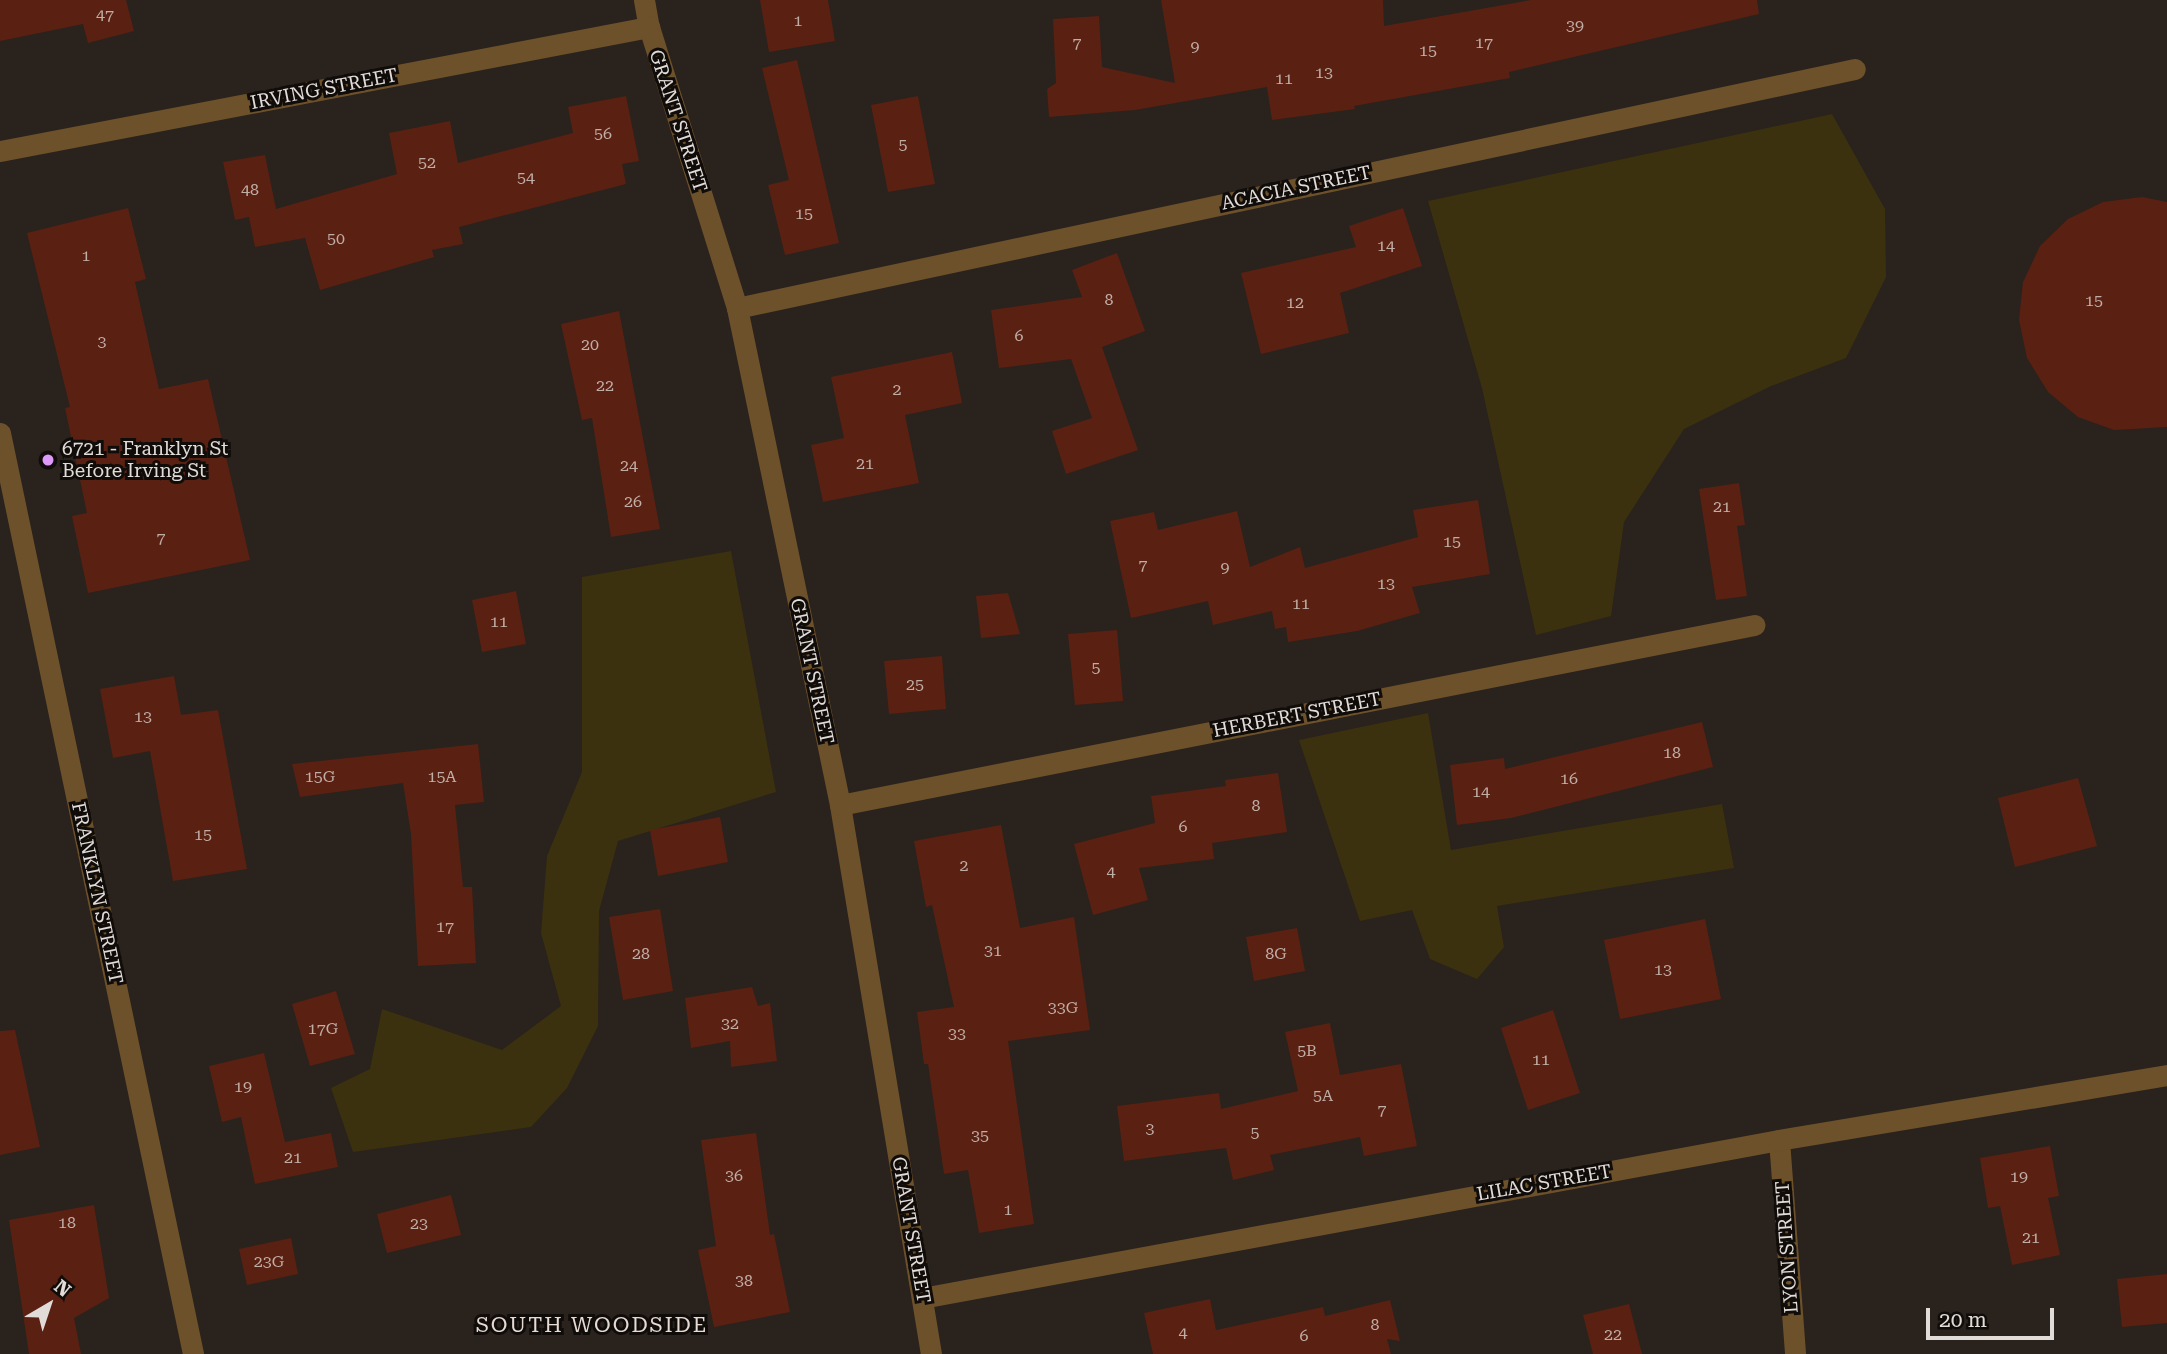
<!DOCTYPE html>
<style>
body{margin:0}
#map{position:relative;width:2167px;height:1354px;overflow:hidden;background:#2a221d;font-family:"Roboto Serif",serif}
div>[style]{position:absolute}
.green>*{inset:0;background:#3b310e}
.building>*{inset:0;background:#5a2012}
.minor>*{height:21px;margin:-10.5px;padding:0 10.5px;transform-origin:10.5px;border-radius:10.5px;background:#6d512a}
.dots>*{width:19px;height:19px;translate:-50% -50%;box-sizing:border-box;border:4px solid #100c0a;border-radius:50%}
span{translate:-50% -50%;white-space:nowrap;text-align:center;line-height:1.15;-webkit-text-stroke:6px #100c0a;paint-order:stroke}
.number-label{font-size:16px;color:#c0ada6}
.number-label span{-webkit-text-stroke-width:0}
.street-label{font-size:19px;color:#e2dcd8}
.poi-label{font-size:19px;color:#e2dcd8}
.left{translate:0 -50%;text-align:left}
.neighbourhood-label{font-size:21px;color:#e6dad3;letter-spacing:2px}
.north{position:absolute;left:14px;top:1270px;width:70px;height:70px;-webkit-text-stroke:5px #100c0a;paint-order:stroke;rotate:39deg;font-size:19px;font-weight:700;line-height:28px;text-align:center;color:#e2dcd8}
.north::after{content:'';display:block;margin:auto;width:24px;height:32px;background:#e2dcd8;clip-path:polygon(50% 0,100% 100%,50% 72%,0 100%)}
.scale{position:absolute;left:1926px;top:1308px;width:128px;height:32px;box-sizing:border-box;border:4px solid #e2dcd8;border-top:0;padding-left:9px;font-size:21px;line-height:24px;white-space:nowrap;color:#e2dcd8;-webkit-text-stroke:5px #100c0a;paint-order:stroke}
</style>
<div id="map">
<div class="green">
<i style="clip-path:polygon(1832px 114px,1885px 209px,1886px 277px,1846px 358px,1771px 386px,1684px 429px,1624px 522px,1611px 616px,1536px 635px,1482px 388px,1428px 201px)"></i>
<i style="clip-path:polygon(731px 551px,776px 792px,618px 841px,599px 911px,598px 1026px,567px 1088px,531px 1127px,353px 1152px,331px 1088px,370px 1069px,382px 1009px,502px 1050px,561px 1006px,541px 933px,547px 856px,582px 772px,582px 577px)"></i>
<i style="clip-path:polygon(1428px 713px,1451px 850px,1722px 804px,1734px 868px,1497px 906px,1504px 947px,1477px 979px,1430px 959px,1412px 910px,1360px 921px,1299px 740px)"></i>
</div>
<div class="building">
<i style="clip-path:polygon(0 0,126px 0,134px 31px,88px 43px,83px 24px,0 41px)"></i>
<i style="clip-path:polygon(760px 0,828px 0,835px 41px,769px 52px)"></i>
<i style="clip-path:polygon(1161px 0,1383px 0,1384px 26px,1531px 0,1757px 0,1759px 14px,1509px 72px,1510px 78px,1354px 106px,1355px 109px,1272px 120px,1267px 87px,1135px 110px,1049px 117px,1047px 89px,1056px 83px,1053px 19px,1099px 16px,1102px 67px,1175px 83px)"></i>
<i style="clip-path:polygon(797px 60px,839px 243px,785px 255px,768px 185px,789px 180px,762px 68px)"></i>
<i style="clip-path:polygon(626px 96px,639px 161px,622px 164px,626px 184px,459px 227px,463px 244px,432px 250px,434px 257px,320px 290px,305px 238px,255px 247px,249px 217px,235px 220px,223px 162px,265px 155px,276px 209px,397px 174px,389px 133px,450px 121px,458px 163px,573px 133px,568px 107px)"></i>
<i style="clip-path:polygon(918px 96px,935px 184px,888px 192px,871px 105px)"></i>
<i style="clip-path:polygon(2142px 197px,2167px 202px,2167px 427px,2114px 430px,2078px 417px,2048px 392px,2027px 358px,2019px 320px,2023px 282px,2040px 246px,2068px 219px,2103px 202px)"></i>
<i style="clip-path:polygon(128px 208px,146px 279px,135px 282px,159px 389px,208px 379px,250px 560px,88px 593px,72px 516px,87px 513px,65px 408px,70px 407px,27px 233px)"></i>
<i style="clip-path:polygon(1403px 208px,1422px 266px,1340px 293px,1349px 333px,1261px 354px,1241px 273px,1356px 247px,1349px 226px)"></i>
<i style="clip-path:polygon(1117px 253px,1145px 331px,1102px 347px,1138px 450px,1066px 474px,1052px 431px,1092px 418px,1071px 359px,999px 368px,991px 310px,1082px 297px,1072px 270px)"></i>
<i style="clip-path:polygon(619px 311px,660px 529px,611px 537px,592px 418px,582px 420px,561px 324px)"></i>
<i style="clip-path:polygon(952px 352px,962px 403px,905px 415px,919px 483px,823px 502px,811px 445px,844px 438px,831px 377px)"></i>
<i style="clip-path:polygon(1739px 483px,1745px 525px,1737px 526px,1747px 596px,1716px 600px,1699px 489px)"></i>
<i style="clip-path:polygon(1478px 500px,1490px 574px,1412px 587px,1420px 613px,1357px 631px,1288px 642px,1286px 627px,1275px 629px,1272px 611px,1213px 625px,1208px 601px,1131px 618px,1110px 521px,1154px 512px,1158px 530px,1237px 511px,1250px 567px,1300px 547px,1305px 568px,1418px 537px,1413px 510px)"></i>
<i style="clip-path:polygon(516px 591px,526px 644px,482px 652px,472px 600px)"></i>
<i style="clip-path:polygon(1008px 593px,1020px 634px,981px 638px,976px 596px)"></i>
<i style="clip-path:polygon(1117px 630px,1123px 701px,1075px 705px,1068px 634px)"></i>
<i style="clip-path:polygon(942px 656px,946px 709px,889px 714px,884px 661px)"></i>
<i style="clip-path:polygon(174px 676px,181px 715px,218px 710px,247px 869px,173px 881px,150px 751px,113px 758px,100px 689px)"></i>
<i style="clip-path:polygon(1702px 722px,1713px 767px,1511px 818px,1457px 825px,1450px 765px,1504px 758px,1505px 769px)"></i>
<i style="clip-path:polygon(478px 744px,484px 802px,455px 805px,463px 887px,472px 887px,476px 963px,418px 966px,411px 834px,403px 783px,300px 797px,292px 764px)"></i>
<i style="clip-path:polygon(1278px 773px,1287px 832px,1212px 843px,1214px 859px,1139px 868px,1148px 900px,1093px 915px,1074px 844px,1155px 823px,1151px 796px,1226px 786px,1225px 780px)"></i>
<i style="clip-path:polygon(2078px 778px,2097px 846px,2015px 867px,1998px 798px)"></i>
<i style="clip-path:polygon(720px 817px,728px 862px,658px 876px,650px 830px)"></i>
<i style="clip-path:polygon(1001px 825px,1020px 928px,1074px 917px,1090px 1030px,1008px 1041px,1034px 1224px,979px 1233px,968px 1170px,944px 1174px,928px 1064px,924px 1064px,917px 1012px,954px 1007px,932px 905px,926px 907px,914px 841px)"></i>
<i style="clip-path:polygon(660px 909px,673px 991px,623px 1000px,609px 917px)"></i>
<i style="clip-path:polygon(1705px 919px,1721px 999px,1620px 1019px,1604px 940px)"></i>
<i style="clip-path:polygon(1297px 928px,1305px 971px,1254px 981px,1246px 937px)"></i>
<i style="clip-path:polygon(752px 987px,758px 1006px,770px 1003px,777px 1061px,731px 1067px,730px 1041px,691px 1048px,685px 998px)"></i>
<i style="clip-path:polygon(336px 991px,355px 1054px,310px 1066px,292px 1004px)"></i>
<i style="clip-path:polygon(1553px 1010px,1580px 1093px,1528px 1110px,1501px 1028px)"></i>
<i style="clip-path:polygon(1330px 1023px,1340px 1075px,1401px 1064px,1417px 1146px,1364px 1156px,1360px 1137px,1270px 1155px,1274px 1170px,1233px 1180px,1226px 1148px,1124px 1161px,1117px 1106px,1219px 1093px,1221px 1109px,1298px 1091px,1285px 1032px)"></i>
<i style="clip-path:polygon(15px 1030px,40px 1147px,0 1155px,0 1031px)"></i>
<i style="clip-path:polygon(264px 1053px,285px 1142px,331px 1133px,338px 1167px,255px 1184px,241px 1117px,222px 1122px,209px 1066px)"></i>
<i style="clip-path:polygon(756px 1133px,770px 1235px,774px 1234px,790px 1312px,714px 1327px,698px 1250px,716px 1246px,701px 1140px)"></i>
<i style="clip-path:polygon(2050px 1146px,2059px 1196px,2048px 1198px,2060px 1255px,2012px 1265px,2000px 1206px,1988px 1208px,1980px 1158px)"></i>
<i style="clip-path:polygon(451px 1195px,461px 1235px,387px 1253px,377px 1214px)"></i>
<i style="clip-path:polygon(94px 1205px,109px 1298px,74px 1318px,81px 1354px,29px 1354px,9px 1220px)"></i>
<i style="clip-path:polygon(291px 1238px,298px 1274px,247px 1285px,239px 1249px)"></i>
<i style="clip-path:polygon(2167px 1274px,2167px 1323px,2122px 1327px,2117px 1279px)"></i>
<i style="clip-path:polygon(1210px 1299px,1216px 1330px,1323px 1307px,1325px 1316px,1390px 1300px,1400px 1341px,1387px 1339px,1391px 1354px,1153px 1354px,1144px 1313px)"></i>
<i style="clip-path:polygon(1629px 1304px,1642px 1354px,1593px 1354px,1583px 1315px)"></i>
</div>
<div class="minor">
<i style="left:644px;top:0;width:27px;rotate:80deg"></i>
<i style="left:649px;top:27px;width:294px;rotate:72.6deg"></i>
<i style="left:737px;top:308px;width:508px;rotate:78.29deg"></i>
<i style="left:840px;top:805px;width:556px;rotate:80.59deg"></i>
<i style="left:0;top:151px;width:661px;rotate:-10.82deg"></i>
<i style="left:737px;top:308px;width:1143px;rotate:-12.07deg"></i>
<i style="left:0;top:433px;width:941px;rotate:78.16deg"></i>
<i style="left:840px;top:805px;width:932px;rotate:-11.14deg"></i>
<i style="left:1779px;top:1140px;width:215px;rotate:85.7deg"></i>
<i style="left:922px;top:1298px;width:871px;rotate:-10.45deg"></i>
<i style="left:1779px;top:1140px;width:393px;rotate:-9.5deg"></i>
</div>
<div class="dots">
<i style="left:48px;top:460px;background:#dc99f5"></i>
</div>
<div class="number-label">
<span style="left:105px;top:15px">47</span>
<span style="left:798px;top:21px">1</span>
<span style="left:1575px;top:26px">39</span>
<span style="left:1077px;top:43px">7</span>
<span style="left:1484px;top:43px">17</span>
<span style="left:1195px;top:47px">9</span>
<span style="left:1428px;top:51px">15</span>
<span style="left:1324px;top:73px">13</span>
<span style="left:1284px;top:79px">11</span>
<span style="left:603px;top:134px">56</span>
<span style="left:903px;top:145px">5</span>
<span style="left:427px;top:163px">52</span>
<span style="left:526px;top:178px">54</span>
<span style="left:250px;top:190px">48</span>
<span style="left:804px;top:214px">15</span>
<span style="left:336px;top:239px">50</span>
<span style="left:1386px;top:246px">14</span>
<span style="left:86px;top:256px">1</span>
<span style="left:1109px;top:300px">8</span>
<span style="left:2094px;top:301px">15</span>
<span style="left:1295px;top:303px">12</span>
<span style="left:1019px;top:336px">6</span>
<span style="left:102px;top:342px">3</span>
<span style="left:590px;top:345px">20</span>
<span style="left:605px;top:386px">22</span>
<span style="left:897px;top:390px">2</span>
<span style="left:865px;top:464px">21</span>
<span style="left:629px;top:466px">24</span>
<span style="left:633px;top:502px">26</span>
<span style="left:1722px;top:507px">21</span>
<span style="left:161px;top:538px">7</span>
<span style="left:1452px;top:542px">15</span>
<span style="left:1143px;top:565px">7</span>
<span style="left:1225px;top:568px">9</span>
<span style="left:1386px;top:584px">13</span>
<span style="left:1301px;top:604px">11</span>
<span style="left:499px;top:622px">11</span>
<span style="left:1096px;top:668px">5</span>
<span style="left:915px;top:685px">25</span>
<span style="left:143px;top:717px">13</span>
<span style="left:1672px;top:753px">18</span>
<span style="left:320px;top:777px">15G</span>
<span style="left:442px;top:777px">15A</span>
<span style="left:1569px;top:779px">16</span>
<span style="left:1481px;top:792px">14</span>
<span style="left:1256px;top:806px">8</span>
<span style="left:1183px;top:827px">6</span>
<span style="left:203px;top:835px">15</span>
<span style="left:964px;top:866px">2</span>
<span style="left:1111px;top:872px">4</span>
<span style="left:445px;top:927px">17</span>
<span style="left:993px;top:951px">31</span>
<span style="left:641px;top:954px">28</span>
<span style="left:1276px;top:954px">8G</span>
<span style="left:1663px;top:970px">13</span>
<span style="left:1063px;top:1008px">33G</span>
<span style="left:730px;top:1024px">32</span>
<span style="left:323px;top:1029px">17G</span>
<span style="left:957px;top:1034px">33</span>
<span style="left:1307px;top:1051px">5B</span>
<span style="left:1541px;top:1060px">11</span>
<span style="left:243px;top:1087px">19</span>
<span style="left:1323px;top:1096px">5A</span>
<span style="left:1382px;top:1110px">7</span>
<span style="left:1150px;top:1129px">3</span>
<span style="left:1255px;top:1133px">5</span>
<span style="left:980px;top:1136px">35</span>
<span style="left:293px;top:1158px">21</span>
<span style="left:734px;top:1176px">36</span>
<span style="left:2019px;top:1177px">19</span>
<span style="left:1008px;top:1210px">1</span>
<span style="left:67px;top:1223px">18</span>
<span style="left:419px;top:1224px">23</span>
<span style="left:2031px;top:1238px">21</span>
<span style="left:269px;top:1262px">23G</span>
<span style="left:744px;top:1281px">38</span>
<span style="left:1375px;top:1325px">8</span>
<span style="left:1183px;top:1333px">4</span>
<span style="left:1613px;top:1335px">22</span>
<span style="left:1304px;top:1336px">6</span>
</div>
<div class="street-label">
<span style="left:324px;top:89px;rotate:-11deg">IRVING STREET</span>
<span style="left:678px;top:121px;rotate:72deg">GRANT STREET</span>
<span style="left:1296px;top:188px;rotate:-12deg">ACACIA STREET</span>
<span style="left:812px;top:671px;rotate:78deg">GRANT STREET</span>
<span style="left:1297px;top:715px;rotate:-11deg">HERBERT STREET</span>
<span style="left:97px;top:893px;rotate:78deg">FRANKLYN STREET</span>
<span style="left:1544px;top:1183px;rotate:-10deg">LILAC STREET</span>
<span style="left:911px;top:1230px;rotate:80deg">GRANT STREET</span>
<span style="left:1787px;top:1247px;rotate:-94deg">LYON STREET</span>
</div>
<div class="poi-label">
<span class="left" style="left:62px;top:460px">6721 - Franklyn St<br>Before Irving St</span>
</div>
<div class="neighbourhood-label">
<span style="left:592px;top:1325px">SOUTH WOODSIDE</span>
</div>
<div class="north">N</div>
<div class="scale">20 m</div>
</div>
